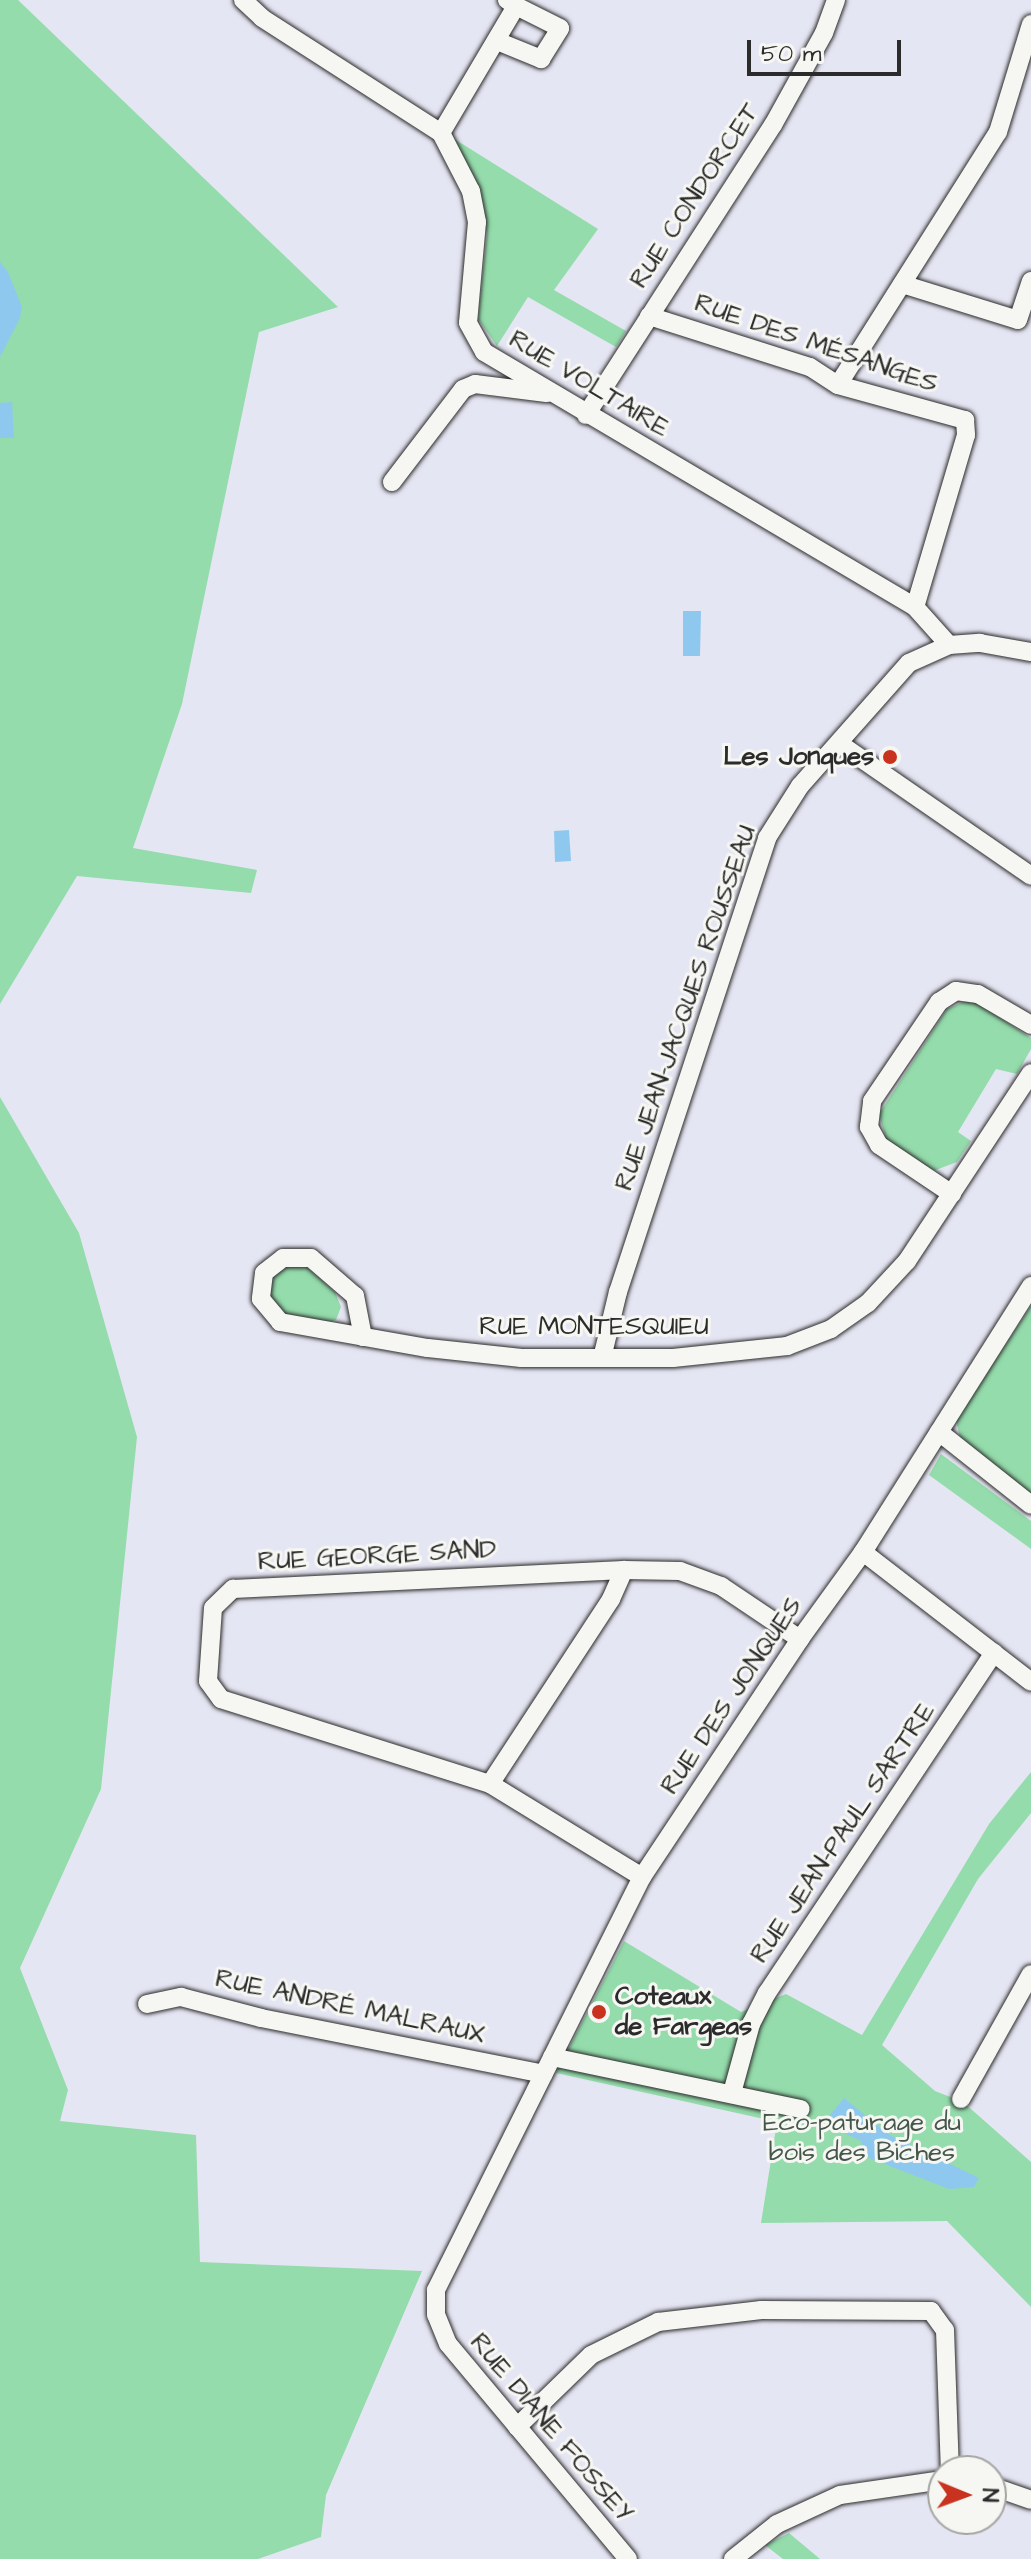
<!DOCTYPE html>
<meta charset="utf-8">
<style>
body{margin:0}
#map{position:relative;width:1031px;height:2559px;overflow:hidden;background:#e5e6f3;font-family:"Architects Daughter",sans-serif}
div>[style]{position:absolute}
.green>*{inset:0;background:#94dcab}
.water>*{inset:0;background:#8fc8ee}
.roads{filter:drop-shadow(0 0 2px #2b2b2b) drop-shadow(0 0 2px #2b2b2b)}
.minor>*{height:18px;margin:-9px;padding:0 9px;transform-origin:9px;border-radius:9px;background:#f6f6f2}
.dots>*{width:22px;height:22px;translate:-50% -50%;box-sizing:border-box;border:4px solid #f6f6f2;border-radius:50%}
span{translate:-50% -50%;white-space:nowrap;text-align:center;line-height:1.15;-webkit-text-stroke:6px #f6f6f2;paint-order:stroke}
.street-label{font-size:26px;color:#2b2b2b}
.poi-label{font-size:26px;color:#2b2b2b;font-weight:700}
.right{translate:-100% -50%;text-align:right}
.left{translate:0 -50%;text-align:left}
.park-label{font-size:26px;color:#45574b}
.north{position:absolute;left:927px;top:2455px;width:80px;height:80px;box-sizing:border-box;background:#f6f6f2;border:2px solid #a5a5a2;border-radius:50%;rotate:91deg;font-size:22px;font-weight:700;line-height:32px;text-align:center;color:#2b2b2b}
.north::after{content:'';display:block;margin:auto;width:28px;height:36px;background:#c8321e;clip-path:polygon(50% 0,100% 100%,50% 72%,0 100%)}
.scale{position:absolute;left:747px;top:40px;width:154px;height:36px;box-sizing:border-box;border:4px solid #2b2b2b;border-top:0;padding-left:10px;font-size:24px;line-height:28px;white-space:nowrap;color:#2b2b2b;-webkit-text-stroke:6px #f6f6f2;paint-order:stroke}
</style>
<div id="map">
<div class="green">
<i style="clip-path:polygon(0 0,18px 0,338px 307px,259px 332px,182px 704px,133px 848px,257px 870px,251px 893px,77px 876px,0 1004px)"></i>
<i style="clip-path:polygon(448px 135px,598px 229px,554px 290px,626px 331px,616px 347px,528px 297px,497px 346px,478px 319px,487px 234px,474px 176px)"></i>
<i style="clip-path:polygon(970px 999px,1031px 1038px,1031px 1049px,1017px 1074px,996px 1069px,958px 1132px,971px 1141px,957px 1162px,933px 1171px,886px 1139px,879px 1114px,947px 1009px)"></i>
<i style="clip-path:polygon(0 1097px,79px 1233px,137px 1437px,101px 1789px,20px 1968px,68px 2090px,60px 2121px,196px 2135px,200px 2262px,422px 2271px,326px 2495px,321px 2537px,258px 2559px,0 2559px)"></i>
<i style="clip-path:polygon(287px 1266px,308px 1268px,335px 1292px,341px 1307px,336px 1320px,327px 1323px,282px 1314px,271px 1303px,269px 1290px,276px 1273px)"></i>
<i style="clip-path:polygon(1031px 1306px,1031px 1493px,961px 1442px,956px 1420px)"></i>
<i style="clip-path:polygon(941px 1454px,1031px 1521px,1031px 1549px,929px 1475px)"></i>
<i style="clip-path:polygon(1031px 1772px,1031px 1813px,978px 1879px,882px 2045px,935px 2091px,963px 2102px,1031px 2162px,1031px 2307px,947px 2221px,761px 2223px,777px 2122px,556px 2073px,624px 1941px,741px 2012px,786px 1994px,862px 2035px,989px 1824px)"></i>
<i style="clip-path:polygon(789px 2533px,820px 2559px,783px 2559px,765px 2545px)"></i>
</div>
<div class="water">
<i style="clip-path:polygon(0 262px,8px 272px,22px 307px,20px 318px,0 357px)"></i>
<i style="clip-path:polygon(12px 402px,14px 438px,0 438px,0 403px)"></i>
<i style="clip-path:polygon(683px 611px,701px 611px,700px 656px,683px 656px)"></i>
<i style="clip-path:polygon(569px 830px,571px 861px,555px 862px,554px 831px)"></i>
<i style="clip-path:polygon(844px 2098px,888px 2134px,979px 2178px,974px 2187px,949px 2189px,869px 2158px,860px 2140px,828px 2127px,829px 2116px)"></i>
</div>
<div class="roads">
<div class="minor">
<i style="left:243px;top:0;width:26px;rotate:43deg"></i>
<i style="left:262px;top:18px;width:213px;rotate:32.7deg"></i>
<i style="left:441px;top:133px;width:65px;rotate:62.7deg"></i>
<i style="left:471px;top:191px;width:32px;rotate:79deg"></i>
<i style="left:477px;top:222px;width:101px;rotate:95.1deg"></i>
<i style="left:468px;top:323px;width:33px;rotate:61deg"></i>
<i style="left:484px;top:352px;width:501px;rotate:30.61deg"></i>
<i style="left:915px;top:607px;width:51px;rotate:48.2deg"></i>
<i style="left:497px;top:41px;width:48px;rotate:22.2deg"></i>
<i style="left:541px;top:59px;width:36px;rotate:-58deg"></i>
<i style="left:560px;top:28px;width:49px;rotate:-153.4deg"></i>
<i style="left:441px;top:133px;width:147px;rotate:-59.4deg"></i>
<i style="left:516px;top:6px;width:11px;rotate:-146deg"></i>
<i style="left:902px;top:284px;width:121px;rotate:17.2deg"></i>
<i style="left:1018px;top:320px;width:41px;rotate:-71.6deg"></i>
<i style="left:649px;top:316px;width:169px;rotate:17.6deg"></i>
<i style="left:810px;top:367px;width:33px;rotate:33deg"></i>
<i style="left:838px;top:385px;width:132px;rotate:15.4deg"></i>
<i style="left:965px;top:420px;width:15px;rotate:86deg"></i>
<i style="left:966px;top:435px;width:179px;rotate:106.5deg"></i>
<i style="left:838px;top:385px;width:299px;rotate:-57.7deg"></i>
<i style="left:998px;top:132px;width:113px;rotate:-73deg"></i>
<i style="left:586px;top:415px;width:345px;rotate:-57.2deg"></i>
<i style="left:773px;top:125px;width:105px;rotate:-61deg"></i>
<i style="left:824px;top:33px;width:35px;rotate:-70deg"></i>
<i style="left:392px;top:482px;width:117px;rotate:-52.6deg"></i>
<i style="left:463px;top:389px;width:13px;rotate:-23deg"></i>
<i style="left:475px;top:384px;width:72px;rotate:7.2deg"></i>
<i style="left:840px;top:744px;width:232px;rotate:34.6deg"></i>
<i style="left:952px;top:1194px;width:88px;rotate:-146.1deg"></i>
<i style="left:879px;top:1145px;width:21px;rotate:-119deg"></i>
<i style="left:869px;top:1127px;width:26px;rotate:-83deg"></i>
<i style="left:872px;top:1101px;width:120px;rotate:-55.9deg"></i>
<i style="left:939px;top:1002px;width:20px;rotate:-33deg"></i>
<i style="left:956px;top:991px;width:22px;rotate:8deg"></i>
<i style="left:978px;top:994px;width:61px;rotate:30.3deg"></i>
<i style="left:363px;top:1337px;width:42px;rotate:-101deg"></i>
<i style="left:355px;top:1296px;width:58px;rotate:-139.2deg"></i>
<i style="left:311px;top:1258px;width:28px;rotate:180deg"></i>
<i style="left:283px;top:1258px;width:24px;rotate:142deg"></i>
<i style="left:264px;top:1273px;width:26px;rotate:97deg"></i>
<i style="left:261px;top:1299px;width:30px;rotate:50deg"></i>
<i style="left:280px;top:1322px;width:150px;rotate:10deg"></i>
<i style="left:428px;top:1348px;width:94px;rotate:6.1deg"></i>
<i style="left:521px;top:1358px;width:152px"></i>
<i style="left:673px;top:1358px;width:115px;rotate:-6deg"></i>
<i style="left:787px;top:1346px;width:47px;rotate:-21.1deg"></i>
<i style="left:831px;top:1329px;width:45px;rotate:-35.1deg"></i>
<i style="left:868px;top:1303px;width:57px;rotate:-47.1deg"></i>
<i style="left:907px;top:1261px;width:225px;rotate:-56.6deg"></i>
<i style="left:602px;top:1358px;width:68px;rotate:-76.4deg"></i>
<i style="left:618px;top:1292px;width:478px;rotate:-71.8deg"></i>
<i style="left:767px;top:838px;width:62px;rotate:-57.6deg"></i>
<i style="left:800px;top:786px;width:164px;rotate:-48.5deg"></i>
<i style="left:909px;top:663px;width:44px;rotate:-24.2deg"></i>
<i style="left:949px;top:645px;width:31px;rotate:-4deg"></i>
<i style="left:980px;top:643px;width:52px;rotate:10deg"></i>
<i style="left:939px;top:1432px;width:117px;rotate:38.4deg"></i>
<i style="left:863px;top:1552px;width:212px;rotate:37.7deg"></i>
<i style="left:490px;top:1784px;width:221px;rotate:-56.8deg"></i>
<i style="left:611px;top:1599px;width:32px;rotate:-66deg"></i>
<i style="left:642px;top:1877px;width:178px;rotate:-148.5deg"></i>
<i style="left:490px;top:1784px;width:282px;rotate:-162.5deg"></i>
<i style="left:221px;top:1699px;width:22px;rotate:-126deg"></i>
<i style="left:208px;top:1681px;width:73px;rotate:-86.1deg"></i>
<i style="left:213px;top:1608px;width:28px;rotate:-44deg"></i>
<i style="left:233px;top:1589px;width:391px;rotate:-2.8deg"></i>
<i style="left:624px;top:1570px;width:56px;rotate:1deg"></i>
<i style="left:680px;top:1571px;width:44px;rotate:20.1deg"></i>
<i style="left:721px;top:1586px;width:95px;rotate:33.9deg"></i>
<i style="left:147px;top:2004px;width:35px;rotate:-12deg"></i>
<i style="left:181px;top:1997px;width:83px;rotate:14.7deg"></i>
<i style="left:261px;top:2018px;width:288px;rotate:11.2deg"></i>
<i style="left:552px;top:2057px;width:254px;rotate:11.8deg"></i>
<i style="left:732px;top:2093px;width:72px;rotate:-74.6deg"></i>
<i style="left:751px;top:2024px;width:35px;rotate:-63deg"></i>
<i style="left:767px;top:1993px;width:409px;rotate:-56.3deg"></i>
<i style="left:961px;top:2099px;width:143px;rotate:-60.8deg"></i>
<i style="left:517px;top:2427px;width:103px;rotate:-44.2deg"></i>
<i style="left:591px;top:2355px;width:75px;rotate:-26.2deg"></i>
<i style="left:658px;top:2322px;width:104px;rotate:-6.6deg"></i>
<i style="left:761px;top:2310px;width:170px;rotate:0.3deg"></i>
<i style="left:931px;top:2311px;width:24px;rotate:54deg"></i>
<i style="left:945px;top:2330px;width:141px;rotate:88deg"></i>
<i style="left:991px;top:2486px;width:42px;rotate:19.3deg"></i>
<i style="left:628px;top:2559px;width:280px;rotate:-129.9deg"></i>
<i style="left:448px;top:2344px;width:31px;rotate:-112deg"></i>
<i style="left:436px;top:2315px;width:25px;rotate:-90deg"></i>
<i style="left:436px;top:2290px;width:462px;rotate:-63.5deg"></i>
<i style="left:642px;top:1877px;width:286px;rotate:-56.4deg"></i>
<i style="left:800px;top:1639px;width:107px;rotate:-54.1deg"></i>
<i style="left:863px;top:1552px;width:315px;rotate:-57.7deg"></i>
<i style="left:733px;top:2559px;width:56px;rotate:-38.5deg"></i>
<i style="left:777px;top:2524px;width:69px;rotate:-24.7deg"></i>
<i style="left:840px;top:2495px;width:104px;rotate:-8.3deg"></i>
</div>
</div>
<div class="dots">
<i style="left:890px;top:757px;background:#c8321e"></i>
<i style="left:599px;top:2012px;background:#c8321e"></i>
</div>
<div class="street-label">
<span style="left:695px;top:196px;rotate:-57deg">RUE CONDORCET</span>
<span style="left:816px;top:344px;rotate:19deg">RUE DES MÉSANGES</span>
<span style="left:589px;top:384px;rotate:31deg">RUE VOLTAIRE</span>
<span style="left:686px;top:1008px;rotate:-71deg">RUE JEAN-JACQUES ROUSSEAU</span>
<span style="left:594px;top:1327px">RUE MONTESQUIEU</span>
<span style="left:377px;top:1556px;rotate:-3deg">RUE GEORGE SAND</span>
<span style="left:732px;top:1696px;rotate:-56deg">RUE DES JONQUES</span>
<span style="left:843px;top:1833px;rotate:-56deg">RUE JEAN-PAUL SARTRE</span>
<span style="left:350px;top:2007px;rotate:12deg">RUE ANDRÉ MALRAUX</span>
<span style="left:551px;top:2428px;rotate:50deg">RUE DIANE FOSSEY</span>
</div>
<div class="poi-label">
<span class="right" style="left:874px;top:757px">Les Jonques</span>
<span class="left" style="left:615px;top:2012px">Coteaux<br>de Fargeas</span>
</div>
<div class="park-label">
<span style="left:862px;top:2138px">Eco-paturage du<br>bois des Biches</span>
</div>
<div class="north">N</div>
<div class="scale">50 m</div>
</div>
